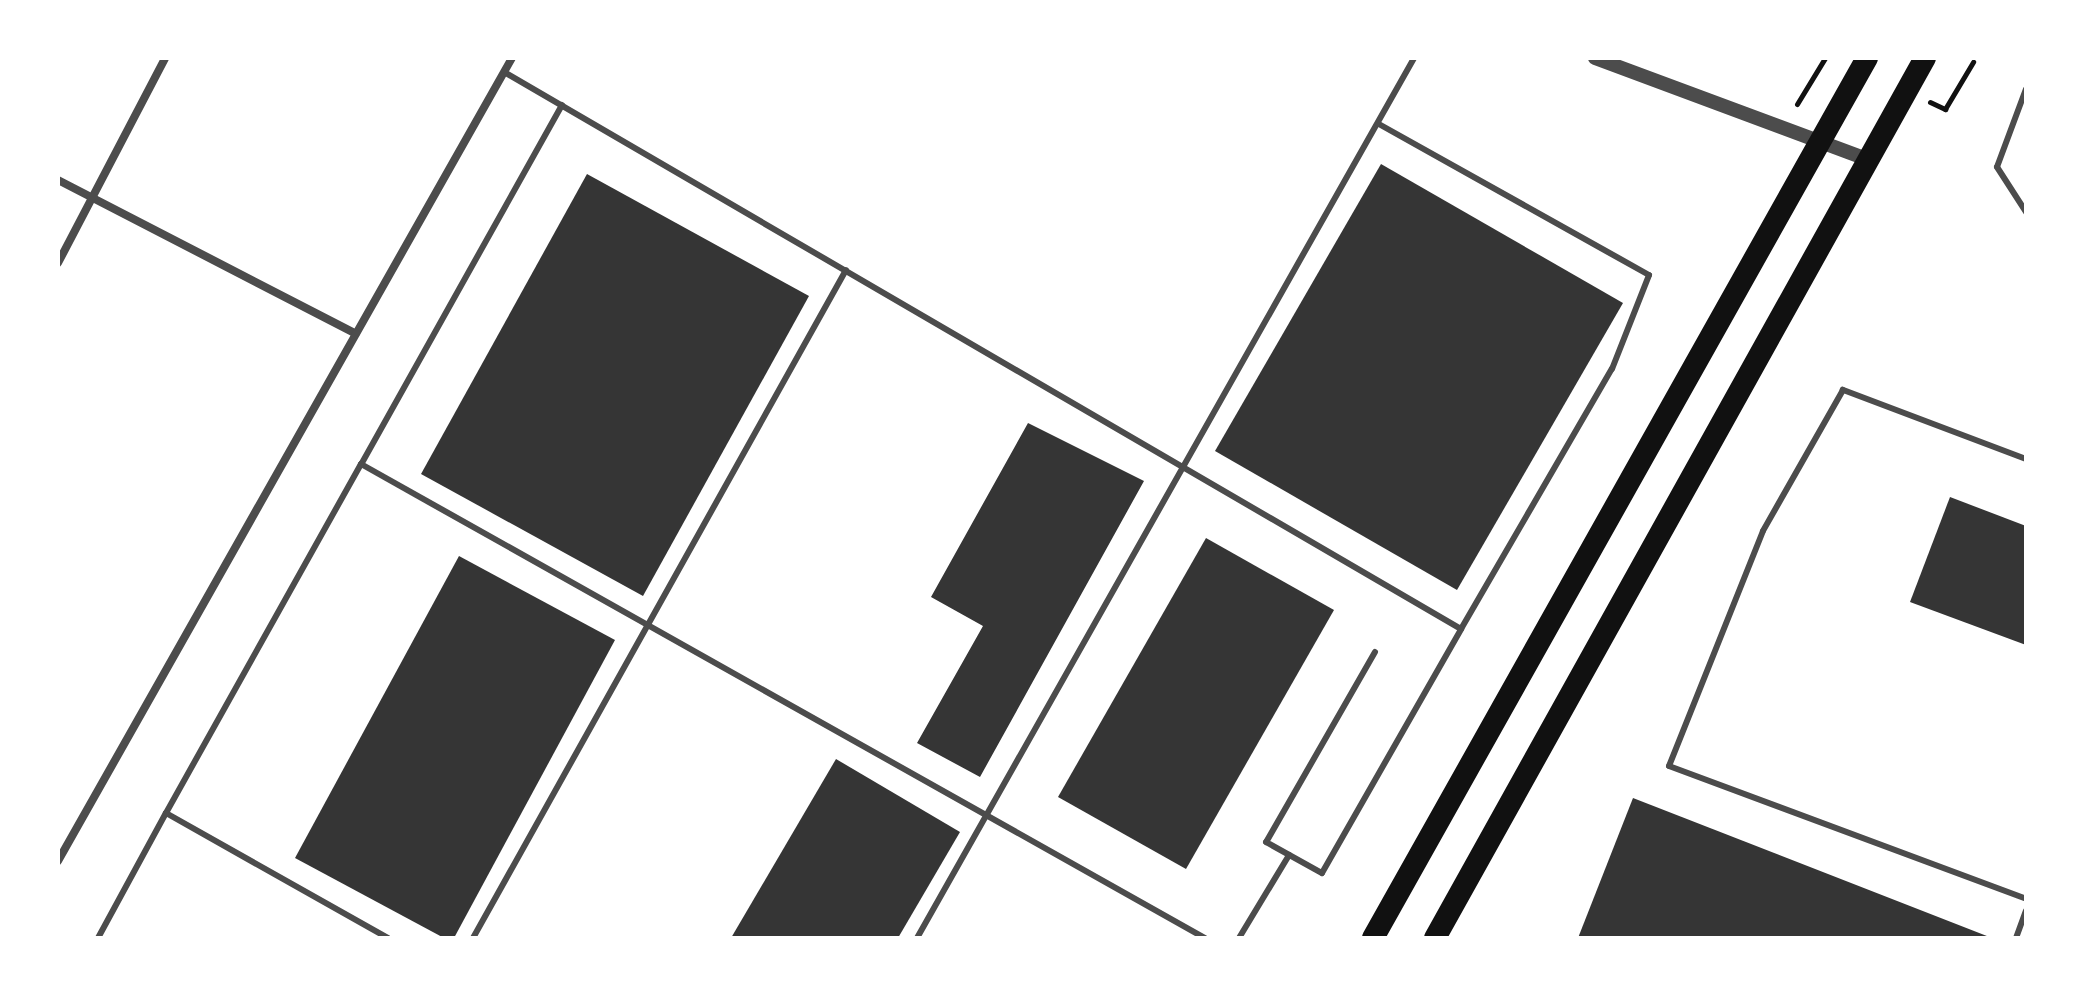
<!DOCTYPE html>
<style>
body{margin:0}
#map{position:relative;width:2084px;height:996px;overflow:hidden;background:#fff;font-family:"Source Serif 4",serif}
div>[style]{position:absolute}
.building>*{inset:0;background:#353535}
.path>*{height:5px;margin:-2.5px;padding:0 2.5px;transform-origin:2.5px;border-radius:2.5px;background:#111}
.service>*{height:6px;margin:-3px;padding:0 3px;transform-origin:3px;border-radius:3px;background:#4c4c4c}
.minor>*{height:8px;margin:-4px;padding:0 4px;transform-origin:4px;border-radius:4px;background:#4c4c4c}
.tertiary>*{height:14px;margin:-7px;padding:0 7px;transform-origin:7px;border-radius:7px;background:#4c4c4c}
.trunk>*{height:22px;margin:-11px;padding:0 11px;transform-origin:11px;border-radius:11px;background:#111}
span{translate:-50% -50%;white-space:nowrap;text-align:center;line-height:1.15;-webkit-text-stroke:8px #fff;paint-order:stroke}
.frame{position:absolute;inset:0;border:60px solid #fff;pointer-events:none}
</style>
<div id="map">
<div class="building">
<i style="clip-path:polygon(1381px 164px,1623px 303px,1457px 590px,1215px 451px)"></i>
<i style="clip-path:polygon(587px 174px,809px 296px,643px 596px,421px 474px)"></i>
<i style="clip-path:polygon(1028px 423px,1144px 481px,980px 777px,917px 743px,983px 626px,931px 597px)"></i>
<i style="clip-path:polygon(1950px 497px,2026px 526px,2026px 645px,1910px 602px)"></i>
<i style="clip-path:polygon(1206px 538px,1334px 610px,1186px 869px,1058px 797px)"></i>
<i style="clip-path:polygon(459px 556px,615px 640px,454px 938px,444px 938px,295px 858px)"></i>
<i style="clip-path:polygon(836px 759px,960px 832px,898px 938px,731px 938px)"></i>
<i style="clip-path:polygon(1633px 798px,1992px 938px,1578px 938px)"></i>
</div>
<div class="path">
<i style="left:1930px;top:102px;width:17px;rotate:25deg"></i>
<i style="left:1945px;top:109px;width:55px;rotate:-59.2deg"></i>
<i style="left:1797px;top:104px;width:54px;rotate:-58.7deg"></i>
</div>
<div class="service">
<i style="left:504px;top:72px;width:1107px;rotate:30.2deg"></i>
<i style="left:1461px;top:629px;width:301px;rotate:-59.9deg"></i>
<i style="left:1612px;top:369px;width:101px;rotate:-68.5deg"></i>
<i style="left:1649px;top:275px;width:309px;rotate:-150.8deg"></i>
<i style="left:2026px;top:89px;width:83px;rotate:110.4deg"></i>
<i style="left:1997px;top:167px;width:54px;rotate:57.2deg"></i>
<i style="left:562px;top:105px;width:411px;rotate:119.2deg"></i>
<i style="left:361px;top:464px;width:968px;rotate:29.32deg"></i>
<i style="left:2026px;top:459px;width:196px;rotate:-159.3deg"></i>
<i style="left:1843px;top:390px;width:162px;rotate:119.6deg"></i>
<i style="left:1763px;top:531px;width:253px;rotate:111.8deg"></i>
<i style="left:1669px;top:766px;width:381px;rotate:20.4deg"></i>
<i style="left:361px;top:464px;width:400px;rotate:119.2deg"></i>
<i style="left:166px;top:813px;width:255px;rotate:29.4deg"></i>
<i style="left:1375px;top:652px;width:219px;rotate:119.8deg"></i>
<i style="left:1266px;top:842px;width:64px;rotate:29deg"></i>
<i style="left:1322px;top:873px;width:281px;rotate:-60.3deg"></i>
<i style="left:98px;top:938px;width:142px;rotate:-61.5deg"></i>
<i style="left:473px;top:938px;width:765px;rotate:-60.82deg"></i>
<i style="left:917px;top:938px;width:1011px;rotate:-60.54deg"></i>
<i style="left:1239px;top:938px;width:97px;rotate:-58.9deg"></i>
<i style="left:2016px;top:938px;width:29px;rotate:-70deg"></i>
</div>
<div class="minor">
<i style="left:58px;top:180px;width:335px;rotate:27.3deg"></i>
<i style="left:58px;top:263px;width:231px;rotate:-62.4deg"></i>
<i style="left:58px;top:861px;width:922px;rotate:-60.52deg"></i>
</div>
<div class="tertiary">
<i style="left:1595px;top:58px;width:293px;rotate:20.4deg"></i>
</div>
<div class="trunk">
<i style="left:1373px;top:938px;width:1009px;rotate:-60.69deg"></i>
<i style="left:1435px;top:938px;width:1007px;rotate:-60.89deg"></i>
</div>
<div class="frame"></div>
</div>
